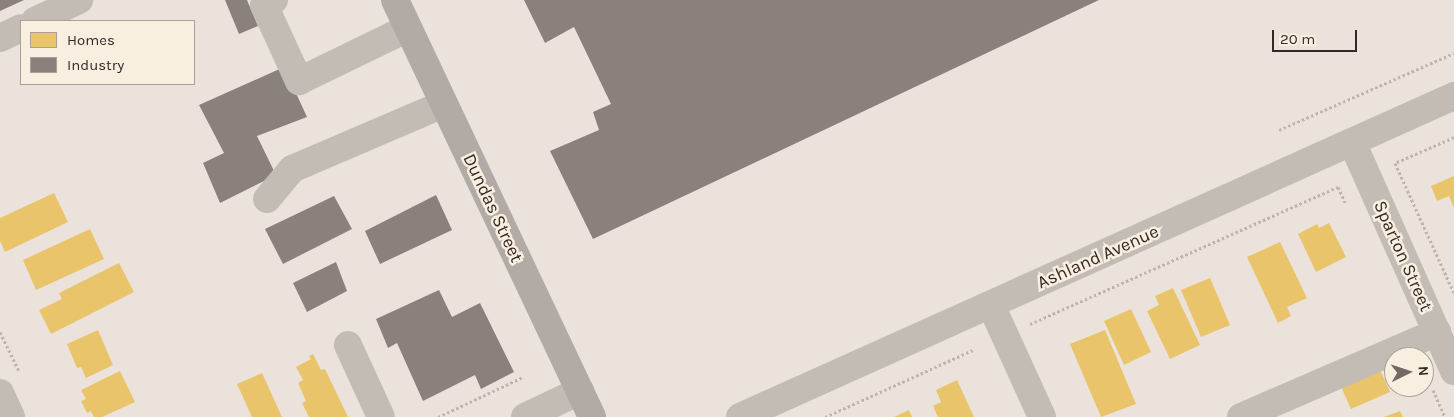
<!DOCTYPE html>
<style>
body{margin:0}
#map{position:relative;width:1454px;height:417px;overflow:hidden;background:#ebe3db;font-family:Karla,sans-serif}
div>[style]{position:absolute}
.homes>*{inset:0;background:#e9c46a}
.industry>*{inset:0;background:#8a817c}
.path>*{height:3px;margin-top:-1.5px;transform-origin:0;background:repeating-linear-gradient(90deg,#bcb4ad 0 2.5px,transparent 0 5px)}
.minor>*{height:28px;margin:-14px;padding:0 14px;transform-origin:14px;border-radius:14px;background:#c3bcb5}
.major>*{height:28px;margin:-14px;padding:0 14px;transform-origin:14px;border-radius:14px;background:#b2aaa4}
span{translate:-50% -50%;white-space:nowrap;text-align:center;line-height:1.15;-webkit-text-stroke:5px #f9efe1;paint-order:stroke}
.street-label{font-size:18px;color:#332924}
.legend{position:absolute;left:20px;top:20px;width:175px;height:65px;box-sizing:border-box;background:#f9efe1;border:1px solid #aaa095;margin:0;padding:6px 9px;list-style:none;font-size:15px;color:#332924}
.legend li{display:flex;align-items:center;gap:10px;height:25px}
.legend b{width:25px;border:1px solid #aaa095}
.north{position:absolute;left:1384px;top:347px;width:50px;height:50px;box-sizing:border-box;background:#f9efe1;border:1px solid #aaa095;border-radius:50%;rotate:86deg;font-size:14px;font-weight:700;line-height:20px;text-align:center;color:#332924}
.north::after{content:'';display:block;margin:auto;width:18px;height:22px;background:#736a64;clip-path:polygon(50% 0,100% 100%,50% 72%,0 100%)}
.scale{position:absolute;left:1272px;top:30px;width:85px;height:22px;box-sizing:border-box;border:2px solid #332924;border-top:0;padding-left:6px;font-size:15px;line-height:18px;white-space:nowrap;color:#332924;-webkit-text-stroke:4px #f9efe1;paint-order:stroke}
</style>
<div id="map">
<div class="homes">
<i style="clip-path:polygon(1454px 176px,1454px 208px,1449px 196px,1437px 201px,1431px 186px)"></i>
<i style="clip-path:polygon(54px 193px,68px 222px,5px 252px,0 241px,0 218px)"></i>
<i style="clip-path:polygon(1329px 223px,1346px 257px,1316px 272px,1298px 234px,1317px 224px,1319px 228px)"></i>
<i style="clip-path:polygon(90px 229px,104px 259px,36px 290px,23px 260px)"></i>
<i style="clip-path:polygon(1280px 242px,1307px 298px,1287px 307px,1291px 316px,1278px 323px,1247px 257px)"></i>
<i style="clip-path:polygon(119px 263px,134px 292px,51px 334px,39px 310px,62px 299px,59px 293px)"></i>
<i style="clip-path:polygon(1210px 278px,1230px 325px,1201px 337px,1181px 290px)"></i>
<i style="clip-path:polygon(1173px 288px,1200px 345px,1170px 359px,1147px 311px,1159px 305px,1155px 296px)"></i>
<i style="clip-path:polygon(1131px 309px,1151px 352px,1124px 365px,1104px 321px)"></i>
<i style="clip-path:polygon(98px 330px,113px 365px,86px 378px,81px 367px,77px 368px,67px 344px)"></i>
<i style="clip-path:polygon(1105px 330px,1136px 404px,1101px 417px,1070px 344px)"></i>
<i style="clip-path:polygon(313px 354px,321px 370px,325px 369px,348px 417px,309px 417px,302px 403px,306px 401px,298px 383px,303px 380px,296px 367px,311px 359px,309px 356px)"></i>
<i style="clip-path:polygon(1377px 363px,1390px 392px,1351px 409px,1338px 380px)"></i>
<i style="clip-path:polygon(120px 371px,135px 402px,102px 417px,94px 417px,91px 411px,87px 413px,81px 401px,86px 399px,81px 390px)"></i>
<i style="clip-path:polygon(262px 373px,282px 417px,252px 417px,237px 384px)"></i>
<i style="clip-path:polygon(957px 380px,974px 417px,938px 417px,933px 406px,941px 402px,936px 390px)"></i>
<i style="clip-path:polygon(909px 410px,912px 417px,894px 417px)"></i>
<i style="clip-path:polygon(1400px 411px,1403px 417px,1384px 417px)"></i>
</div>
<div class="industry">
<i style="clip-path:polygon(0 0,24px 0,0 11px)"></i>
<i style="clip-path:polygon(225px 0,247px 0,258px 26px,239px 34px)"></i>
<i style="clip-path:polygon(524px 0,1099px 0,593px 239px,550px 151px,599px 130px,593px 112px,611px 104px,574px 27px,545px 43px)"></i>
<i style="clip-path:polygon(284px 67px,307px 117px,257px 136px,276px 175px,220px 203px,203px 163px,224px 153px,199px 105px)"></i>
<i style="clip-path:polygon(436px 195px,452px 230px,380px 264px,365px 231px)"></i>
<i style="clip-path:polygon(334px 196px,352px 229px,283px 264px,265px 229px)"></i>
<i style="clip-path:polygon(336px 262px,347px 291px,307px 312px,293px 283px)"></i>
<i style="clip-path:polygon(439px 290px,452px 317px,480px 303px,514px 372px,481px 389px,475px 375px,423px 401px,397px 343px,388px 348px,376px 319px)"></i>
</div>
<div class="path">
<i style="left:1279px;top:130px;width:191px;rotate:-23.7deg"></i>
<i style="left:1454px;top:137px;width:64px;rotate:156.2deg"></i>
<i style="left:1395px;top:163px;width:143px;rotate:65.6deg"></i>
<i style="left:1030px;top:324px;width:337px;rotate:-24deg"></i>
<i style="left:1338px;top:187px;width:17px;rotate:65deg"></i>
<i style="left:0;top:332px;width:43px;rotate:64deg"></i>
<i style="left:1433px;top:390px;width:30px;rotate:66deg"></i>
<i style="left:438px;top:417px;width:94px;rotate:-25.2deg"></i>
<i style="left:825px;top:417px;width:162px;rotate:-24.4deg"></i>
</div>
<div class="minor">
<i style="left:274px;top:0;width:11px;rotate:153deg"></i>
<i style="left:264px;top:5px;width:84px;rotate:65.3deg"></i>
<i style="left:299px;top:81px;width:121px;rotate:-25.9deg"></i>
<i style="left:35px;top:21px;width:49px;rotate:-25.5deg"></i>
<i style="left:0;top:38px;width:23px;rotate:-25deg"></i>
<i style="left:1352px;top:142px;width:251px;rotate:66deg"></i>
<i style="left:267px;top:199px;width:39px;rotate:-50deg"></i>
<i style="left:292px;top:169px;width:165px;rotate:-23.2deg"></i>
<i style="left:991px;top:305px;width:123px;rotate:65.5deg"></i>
<i style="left:348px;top:345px;width:79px;rotate:65.4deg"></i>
<i style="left:0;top:393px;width:26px;rotate:65deg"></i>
<i style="left:525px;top:417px;width:61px;rotate:-25.3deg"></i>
<i style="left:740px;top:417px;width:783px;rotate:-24.21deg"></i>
<i style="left:1241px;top:417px;width:214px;rotate:-23.4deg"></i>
</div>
<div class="major">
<i style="left:395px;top:0;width:461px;rotate:64.7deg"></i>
</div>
<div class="street-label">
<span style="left:493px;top:208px;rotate:65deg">Dundas Street</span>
<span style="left:1403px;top:256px;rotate:66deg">Sparton Street</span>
<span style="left:1098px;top:257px;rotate:-24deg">Ashland Avenue</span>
</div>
<ul class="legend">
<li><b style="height:14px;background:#e9c46a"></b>Homes</li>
<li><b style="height:14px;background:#8a817c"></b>Industry</li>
</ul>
<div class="north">N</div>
<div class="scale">20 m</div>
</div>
